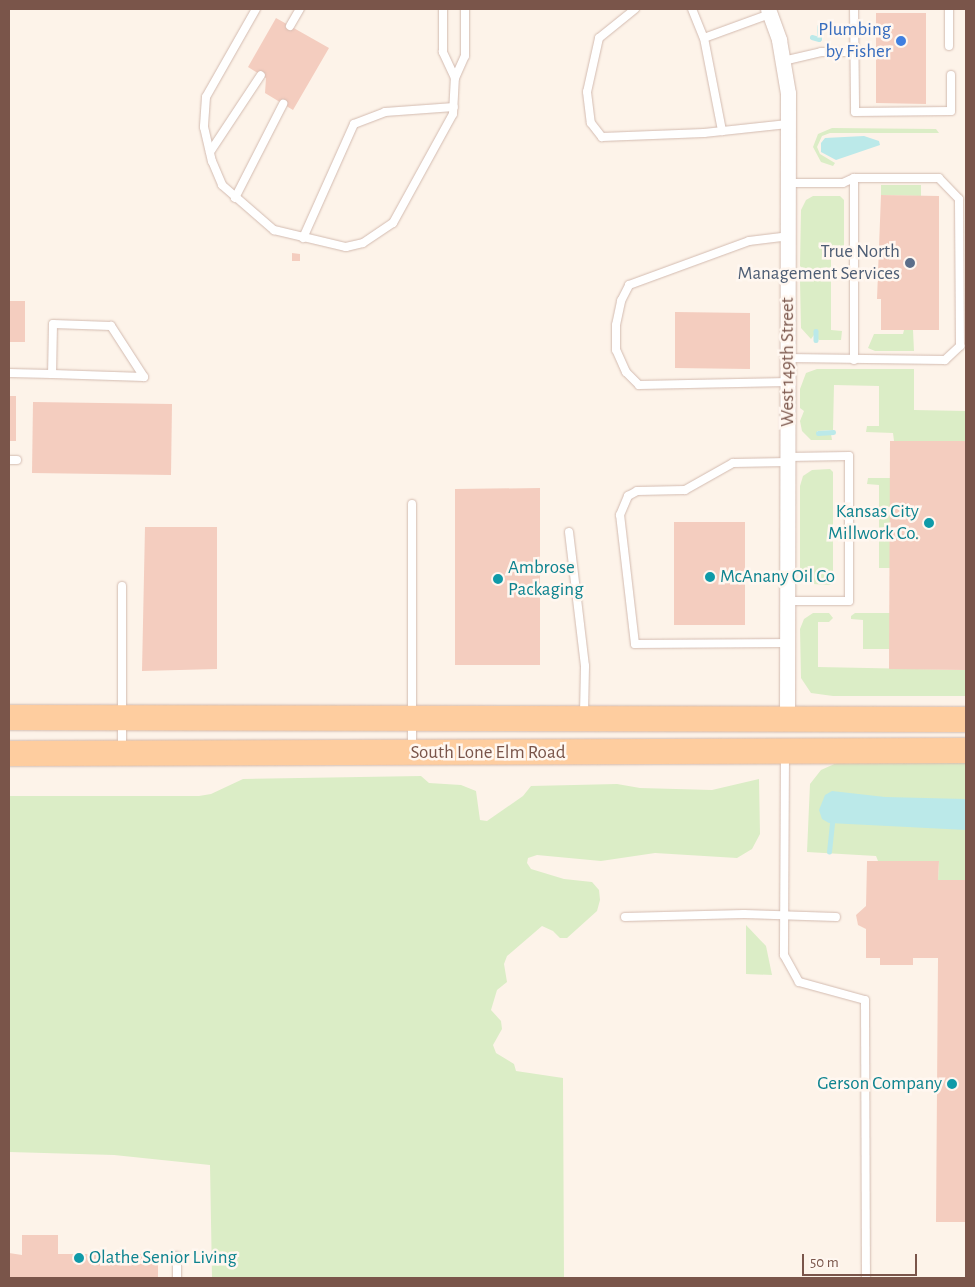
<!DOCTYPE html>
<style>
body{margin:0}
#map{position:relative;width:975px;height:1287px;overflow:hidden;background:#fdf3e9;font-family:"Alegreya Sans",sans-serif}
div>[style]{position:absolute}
.green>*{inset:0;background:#dbedc6}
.water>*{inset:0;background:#bbe9e9}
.stream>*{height:4.5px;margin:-2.25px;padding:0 2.25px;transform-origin:2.25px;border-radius:2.25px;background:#bbe9e9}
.building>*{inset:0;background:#f4cdbf}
.roads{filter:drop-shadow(0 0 1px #d3bbb0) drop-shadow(0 0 1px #d3bbb0)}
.service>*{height:8px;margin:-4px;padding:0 4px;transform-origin:4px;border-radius:4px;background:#fff}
.minor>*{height:15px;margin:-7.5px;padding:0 7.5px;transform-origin:7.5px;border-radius:7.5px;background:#fff}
.primary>*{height:25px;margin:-12.5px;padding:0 12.5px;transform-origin:12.5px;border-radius:12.5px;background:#fecd9f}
.dots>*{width:14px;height:14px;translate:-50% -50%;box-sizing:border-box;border:2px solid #fff7f0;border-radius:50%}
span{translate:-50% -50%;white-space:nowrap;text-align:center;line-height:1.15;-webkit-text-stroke:5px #fff7f0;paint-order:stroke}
.shop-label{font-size:19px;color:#366cbe}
.right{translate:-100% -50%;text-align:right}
.service-label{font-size:19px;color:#4e5e75}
.street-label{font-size:19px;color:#7a554a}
.culture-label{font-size:19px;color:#0d838f}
.left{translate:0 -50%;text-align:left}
.frame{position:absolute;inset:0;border:10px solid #7a554a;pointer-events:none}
.scale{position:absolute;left:802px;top:1254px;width:115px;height:22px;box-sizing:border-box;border:2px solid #7a554a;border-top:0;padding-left:6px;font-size:15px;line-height:18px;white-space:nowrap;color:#7a554a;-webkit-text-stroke:4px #fff7f0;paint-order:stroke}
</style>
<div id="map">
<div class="green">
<i style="clip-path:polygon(832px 128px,936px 129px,939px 133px,830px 133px,822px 136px,817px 147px,820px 154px,835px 163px,833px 166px,821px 162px,813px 147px,818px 134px)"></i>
<i style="clip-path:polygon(881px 185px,921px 185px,921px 196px,881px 195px)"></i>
<i style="clip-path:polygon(813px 196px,840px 196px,844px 200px,844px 246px,831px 248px,831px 330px,842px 331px,841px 340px,819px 340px,814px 335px,811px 339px,801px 328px,800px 281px,805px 271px,800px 266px,801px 210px,806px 200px)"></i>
<i style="clip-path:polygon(904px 330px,913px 330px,914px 351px,875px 351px,868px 348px,874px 334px,903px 334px)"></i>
<i style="clip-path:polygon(914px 369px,914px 410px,966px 411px,966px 441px,894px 441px,893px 433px,866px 432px,867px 426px,879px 426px,879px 386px,834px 385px,833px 430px,817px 431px,817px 434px,831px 434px,832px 440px,811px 440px,802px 431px,800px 421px,804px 411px,800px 408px,800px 389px,806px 373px,817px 369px)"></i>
<i style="clip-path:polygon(812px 470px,830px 469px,833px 472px,833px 582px,830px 585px,813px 584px,800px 575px,800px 486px,803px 476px)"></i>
<i style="clip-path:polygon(868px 478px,892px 478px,892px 568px,879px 568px,879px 485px,867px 484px)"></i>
<i style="clip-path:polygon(813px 613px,829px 613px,833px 618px,829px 622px,818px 622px,818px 667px,966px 670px,966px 696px,833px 696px,811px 693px,801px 678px,800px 629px,804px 619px)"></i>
<i style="clip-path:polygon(855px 613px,890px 613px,890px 649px,863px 649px,863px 620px,851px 619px,851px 616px)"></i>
<i style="clip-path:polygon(841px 761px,966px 761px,966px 880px,938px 880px,939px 861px,878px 861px,876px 856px,807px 852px,810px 784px,821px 770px)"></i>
<i style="clip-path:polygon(421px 776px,429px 783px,461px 785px,476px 791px,480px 820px,487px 821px,523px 796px,531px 786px,617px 784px,640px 788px,712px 790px,759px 779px,760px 834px,752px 849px,737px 858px,655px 853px,601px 861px,537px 855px,528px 858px,527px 863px,531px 869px,564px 879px,592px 882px,599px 890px,600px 900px,597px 911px,567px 938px,560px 938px,553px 931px,542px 926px,507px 956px,504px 964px,507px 982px,497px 990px,491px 1010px,501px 1021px,502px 1029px,493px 1045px,496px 1053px,514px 1064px,516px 1071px,563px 1078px,564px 1278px,212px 1278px,210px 1165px,114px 1155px,9px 1152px,9px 796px,199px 796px,211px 794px,243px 779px)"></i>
<i style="clip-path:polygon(746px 925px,766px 946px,772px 975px,746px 974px)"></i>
</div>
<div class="water">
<i style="clip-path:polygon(864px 136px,879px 141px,880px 145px,836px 160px,821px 152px,821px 143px,825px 138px)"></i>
<i style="clip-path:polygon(832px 791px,885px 797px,966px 799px,966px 830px,829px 823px,822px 819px,819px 810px,825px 795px)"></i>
</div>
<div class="stream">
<i style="left:812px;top:37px;width:7px;rotate:16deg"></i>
<i style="left:819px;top:39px;width:12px;rotate:-90deg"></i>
<i style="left:816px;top:331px;width:9px;rotate:90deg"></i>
<i style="left:818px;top:433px;width:15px;rotate:-4deg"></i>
<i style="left:829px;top:852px;width:29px;rotate:-84deg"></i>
</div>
<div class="building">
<i style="clip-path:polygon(876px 13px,926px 13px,926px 104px,876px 103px)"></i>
<i style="clip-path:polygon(276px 18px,329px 48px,293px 110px,265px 93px,266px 78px,248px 67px)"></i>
<i style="clip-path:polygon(881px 195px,939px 196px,939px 330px,881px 330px,881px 299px,877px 299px)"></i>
<i style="clip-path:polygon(292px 253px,300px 254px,300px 261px,292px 261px)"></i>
<i style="clip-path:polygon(9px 301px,25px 301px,25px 342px,9px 342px)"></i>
<i style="clip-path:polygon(675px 312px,750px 313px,750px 369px,675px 368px)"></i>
<i style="clip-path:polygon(9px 396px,16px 396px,16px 441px,9px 441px)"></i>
<i style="clip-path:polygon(33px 402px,172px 404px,171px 475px,32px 473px)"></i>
<i style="clip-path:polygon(890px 441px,966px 441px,966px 670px,889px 669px)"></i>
<i style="clip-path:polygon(540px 488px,540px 665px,455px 665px,455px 489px)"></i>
<i style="clip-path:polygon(674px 522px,745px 522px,745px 625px,674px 625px)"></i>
<i style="clip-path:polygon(145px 527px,217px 527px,217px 669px,142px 671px)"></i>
<i style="clip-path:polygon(867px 861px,939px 861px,938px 880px,966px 880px,966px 1222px,936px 1222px,938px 958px,913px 958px,913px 965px,880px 965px,880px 958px,866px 958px,866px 929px,858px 925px,856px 915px,866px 906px)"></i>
<i style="clip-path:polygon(22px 1235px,58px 1235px,58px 1254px,149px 1254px,149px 1261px,158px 1261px,158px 1278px,9px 1278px,9px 1253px,22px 1255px)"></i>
</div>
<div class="roads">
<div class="service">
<i style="left:256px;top:9px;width:101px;rotate:119.6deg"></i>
<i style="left:206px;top:97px;width:30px;rotate:94deg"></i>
<i style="left:204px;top:127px;width:35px;rotate:77deg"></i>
<i style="left:212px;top:161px;width:26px;rotate:67deg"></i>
<i style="left:222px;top:185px;width:69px;rotate:40.9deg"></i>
<i style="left:274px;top:230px;width:74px;rotate:13.3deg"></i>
<i style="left:346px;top:247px;width:17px;rotate:-13deg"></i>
<i style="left:363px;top:243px;width:36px;rotate:-34deg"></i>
<i style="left:393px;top:223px;width:124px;rotate:-61.2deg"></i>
<i style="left:453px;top:114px;width:36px;rotate:-87deg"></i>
<i style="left:455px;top:78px;width:29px;rotate:-115deg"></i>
<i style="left:443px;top:52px;width:43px;rotate:-90deg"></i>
<i style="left:635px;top:9px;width:46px;rotate:141.1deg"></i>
<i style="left:599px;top:38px;width:55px;rotate:102.5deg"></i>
<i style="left:587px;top:92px;width:31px;rotate:83deg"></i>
<i style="left:591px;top:123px;width:18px;rotate:52deg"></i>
<i style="left:602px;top:137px;width:102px;rotate:-2.2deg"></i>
<i style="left:704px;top:133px;width:84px;rotate:-6.1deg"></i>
<i style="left:692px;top:9px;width:31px;rotate:68deg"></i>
<i style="left:704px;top:38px;width:95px;rotate:79deg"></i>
<i style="left:854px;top:9px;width:103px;rotate:89.4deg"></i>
<i style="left:855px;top:112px;width:96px;rotate:-0.6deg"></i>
<i style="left:951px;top:111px;width:36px;rotate:-90deg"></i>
<i style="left:949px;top:9px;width:37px;rotate:90deg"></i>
<i style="left:290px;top:26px;width:20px;rotate:-60deg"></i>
<i style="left:704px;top:38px;width:70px;rotate:-20deg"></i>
<i style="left:783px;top:61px;width:39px;rotate:-13deg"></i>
<i style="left:821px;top:52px;width:34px"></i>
<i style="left:455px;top:78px;width:24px;rotate:-66deg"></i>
<i style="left:465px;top:56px;width:47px;rotate:-90deg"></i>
<i style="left:210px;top:152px;width:92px;rotate:-56.5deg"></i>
<i style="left:235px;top:198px;width:106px;rotate:-62.9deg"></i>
<i style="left:303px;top:238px;width:125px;rotate:-65.9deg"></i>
<i style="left:354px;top:124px;width:33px;rotate:-21deg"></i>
<i style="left:385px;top:112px;width:69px;rotate:-4.1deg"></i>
<i style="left:787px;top:358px;width:158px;rotate:0.7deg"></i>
<i style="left:945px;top:360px;width:21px;rotate:-43deg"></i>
<i style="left:960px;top:346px;width:147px;rotate:-90.4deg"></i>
<i style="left:959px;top:199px;width:29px;rotate:-134deg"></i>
<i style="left:939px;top:178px;width:85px;rotate:180deg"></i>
<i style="left:854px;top:178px;width:12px;rotate:156deg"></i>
<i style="left:843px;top:183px;width:54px;rotate:180deg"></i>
<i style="left:854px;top:360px;width:182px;rotate:-90deg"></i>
<i style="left:9px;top:373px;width:43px;rotate:1.3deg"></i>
<i style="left:52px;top:374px;width:92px;rotate:1.9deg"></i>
<i style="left:144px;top:377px;width:61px;rotate:-122.9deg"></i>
<i style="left:111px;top:326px;width:58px;rotate:-178deg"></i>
<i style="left:53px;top:324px;width:50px;rotate:91.1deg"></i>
<i style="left:788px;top:382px;width:149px;rotate:178.8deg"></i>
<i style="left:639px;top:385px;width:18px;rotate:-135deg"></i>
<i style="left:626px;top:372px;width:24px;rotate:-114deg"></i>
<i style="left:616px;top:350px;width:25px;rotate:-90deg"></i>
<i style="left:616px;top:325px;width:25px;rotate:-78deg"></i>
<i style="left:621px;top:301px;width:18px;rotate:-63deg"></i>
<i style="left:629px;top:285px;width:128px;rotate:-20.1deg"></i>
<i style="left:749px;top:241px;width:39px;rotate:-7deg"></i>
<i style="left:9px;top:460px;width:8px"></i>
<i style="left:569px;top:532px;width:135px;rotate:83.2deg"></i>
<i style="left:585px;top:666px;width:48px;rotate:91.2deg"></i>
<i style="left:122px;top:586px;width:163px;rotate:90deg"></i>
<i style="left:787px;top:601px;width:62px"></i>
<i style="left:849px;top:601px;width:145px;rotate:-90deg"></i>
<i style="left:849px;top:456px;width:61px;rotate:179.1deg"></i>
<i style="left:787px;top:643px;width:152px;rotate:179.6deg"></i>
<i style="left:635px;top:644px;width:130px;rotate:-96.6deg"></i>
<i style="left:620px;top:515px;width:21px;rotate:-67deg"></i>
<i style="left:628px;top:496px;width:10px;rotate:-29deg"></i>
<i style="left:637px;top:491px;width:48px;rotate:-1.2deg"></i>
<i style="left:685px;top:490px;width:55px;rotate:-29.4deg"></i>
<i style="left:733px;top:463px;width:55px;rotate:-1deg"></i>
<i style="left:412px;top:747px;width:243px;rotate:-90deg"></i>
<i style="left:785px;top:753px;width:202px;rotate:90.3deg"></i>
<i style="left:784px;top:955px;width:31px;rotate:61deg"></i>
<i style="left:799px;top:982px;width:68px;rotate:15.3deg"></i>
<i style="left:865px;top:1000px;width:278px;rotate:89.8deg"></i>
<i style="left:625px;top:917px;width:119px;rotate:-1.4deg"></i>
<i style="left:744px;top:914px;width:92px;rotate:1.9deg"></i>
<i style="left:177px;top:1256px;width:22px;rotate:90deg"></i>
</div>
<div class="minor">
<i style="left:768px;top:9px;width:33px;rotate:70deg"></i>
<i style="left:779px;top:40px;width:54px;rotate:80.4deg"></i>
<i style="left:788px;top:93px;width:625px;rotate:90.09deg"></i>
</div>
<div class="primary">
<i style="left:9px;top:717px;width:957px;rotate:0.12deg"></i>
<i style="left:9px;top:753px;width:957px;rotate:-0.18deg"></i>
</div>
</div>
<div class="dots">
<i style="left:901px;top:41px;background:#3f7fe0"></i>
<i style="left:910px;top:263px;background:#5c6f8a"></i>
<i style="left:929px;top:523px;background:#0f9aa8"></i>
<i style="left:710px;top:577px;background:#0f9aa8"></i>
<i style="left:498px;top:579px;background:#0f9aa8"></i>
<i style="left:952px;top:1084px;background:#0f9aa8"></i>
<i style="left:79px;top:1258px;background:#0f9aa8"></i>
</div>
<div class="shop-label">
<span class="right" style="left:891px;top:41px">Plumbing<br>by Fisher</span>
</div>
<div class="service-label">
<span class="right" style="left:900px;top:263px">True North<br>Management Services</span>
</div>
<div class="street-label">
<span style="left:788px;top:362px;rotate:-90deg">West 149th Street</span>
<span style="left:488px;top:753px">South Lone Elm Road</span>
</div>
<div class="culture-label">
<span class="right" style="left:919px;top:523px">Kansas City<br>Millwork Co.</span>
<span class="left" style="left:508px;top:579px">Ambrose<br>Packaging</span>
<span class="left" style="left:720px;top:577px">McAnany Oil Co</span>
<span class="right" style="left:942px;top:1084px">Gerson Company</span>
<span class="left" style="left:89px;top:1258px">Olathe Senior Living</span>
</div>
<div class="frame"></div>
<div class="scale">50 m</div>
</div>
